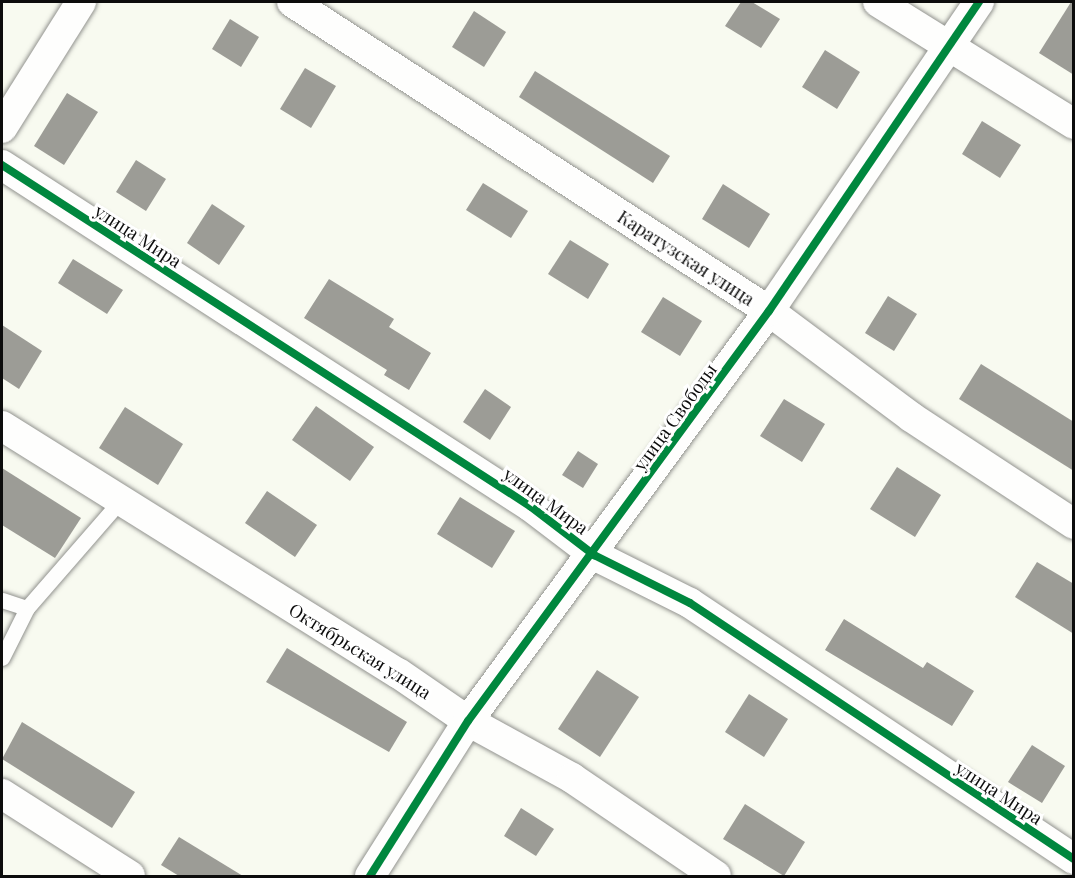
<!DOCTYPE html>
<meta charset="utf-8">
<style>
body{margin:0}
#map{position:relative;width:1075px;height:878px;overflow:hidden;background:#f8faf0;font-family:"Playfair Display",serif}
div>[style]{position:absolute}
.building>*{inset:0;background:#9c9c96}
.roads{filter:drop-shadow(0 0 2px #92938f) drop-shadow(0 0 2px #92938f)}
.lane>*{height:15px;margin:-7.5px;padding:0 7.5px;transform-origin:7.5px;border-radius:7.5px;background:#fefefd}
.street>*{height:30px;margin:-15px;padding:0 15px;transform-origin:15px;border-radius:15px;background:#fefefd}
.cycleway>*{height:8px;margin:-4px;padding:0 4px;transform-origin:4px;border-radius:4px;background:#00873e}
span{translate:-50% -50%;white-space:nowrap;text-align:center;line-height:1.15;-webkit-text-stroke:6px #fff;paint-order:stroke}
.street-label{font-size:18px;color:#0c0c0c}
.frame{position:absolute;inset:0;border:3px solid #0c0c0c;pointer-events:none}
</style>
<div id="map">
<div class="building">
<i style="clip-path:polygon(741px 2px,752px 2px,780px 19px,761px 48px,725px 26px)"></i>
<i style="clip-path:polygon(1071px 2px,1074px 2px,1074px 75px,1039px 53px)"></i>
<i style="clip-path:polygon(474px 11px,506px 32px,484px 67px,452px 47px)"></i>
<i style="clip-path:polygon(230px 19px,259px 37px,241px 67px,212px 49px)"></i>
<i style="clip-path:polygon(825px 50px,860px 72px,837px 109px,802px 87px)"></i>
<i style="clip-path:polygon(305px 68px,336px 86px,311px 128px,280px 109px)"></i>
<i style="clip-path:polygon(535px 71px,670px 156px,653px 183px,519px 97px)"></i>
<i style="clip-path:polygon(67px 93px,98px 112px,64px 165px,34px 146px)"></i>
<i style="clip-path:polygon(982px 121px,1021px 145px,1000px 178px,962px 154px)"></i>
<i style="clip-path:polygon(136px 160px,166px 179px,146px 211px,116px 192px)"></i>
<i style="clip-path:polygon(483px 183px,528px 211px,511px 238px,466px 210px)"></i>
<i style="clip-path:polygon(723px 184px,770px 214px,749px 248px,702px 219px)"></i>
<i style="clip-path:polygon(212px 204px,245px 226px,219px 265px,187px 243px)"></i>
<i style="clip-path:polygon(570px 240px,609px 264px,588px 299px,548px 274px)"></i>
<i style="clip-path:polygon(73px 259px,123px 290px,107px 314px,58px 283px)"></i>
<i style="clip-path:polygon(329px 279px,394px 319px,389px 327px,431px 353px,409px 390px,384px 375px,387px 370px,304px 318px)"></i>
<i style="clip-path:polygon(888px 296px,917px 314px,894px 351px,865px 333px)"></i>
<i style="clip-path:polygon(663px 297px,702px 321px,680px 356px,641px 332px)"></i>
<i style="clip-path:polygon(2px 325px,42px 351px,19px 389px,2px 378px)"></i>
<i style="clip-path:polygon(981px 364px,1074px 422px,1074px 471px,959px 399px)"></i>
<i style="clip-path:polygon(485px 389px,511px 407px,490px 440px,463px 422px)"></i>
<i style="clip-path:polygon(784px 399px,825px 424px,802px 462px,760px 436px)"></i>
<i style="clip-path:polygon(316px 406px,374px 447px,350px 481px,292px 440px)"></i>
<i style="clip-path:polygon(125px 407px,183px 444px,158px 485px,99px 448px)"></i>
<i style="clip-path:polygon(578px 451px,598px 464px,583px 488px,562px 475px)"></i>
<i style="clip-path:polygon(897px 467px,941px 495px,915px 537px,870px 509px)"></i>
<i style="clip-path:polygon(2px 468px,81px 518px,55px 558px,2px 525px)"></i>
<i style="clip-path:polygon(267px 491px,317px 525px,295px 557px,245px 523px)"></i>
<i style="clip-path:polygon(460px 497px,515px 531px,492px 568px,437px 534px)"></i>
<i style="clip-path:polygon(1037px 562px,1074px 584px,1074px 634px,1015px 597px)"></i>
<i style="clip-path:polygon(844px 619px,923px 668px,927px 662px,974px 691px,952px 726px,825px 650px)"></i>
<i style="clip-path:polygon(287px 648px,407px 722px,389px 752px,266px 682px)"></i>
<i style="clip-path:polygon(597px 670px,639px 697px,600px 757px,558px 729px)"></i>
<i style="clip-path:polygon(749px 694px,788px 719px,764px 757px,725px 732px)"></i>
<i style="clip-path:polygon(22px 722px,135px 792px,112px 828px,2px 759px)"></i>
<i style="clip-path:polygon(1032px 745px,1065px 766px,1042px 803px,1008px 782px)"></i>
<i style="clip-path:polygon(745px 804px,805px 842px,784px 876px,723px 839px)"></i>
<i style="clip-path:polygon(521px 808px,554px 829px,536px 856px,504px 836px)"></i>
<i style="clip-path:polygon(179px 837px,243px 876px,179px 876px,161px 865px)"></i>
</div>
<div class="roads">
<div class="lane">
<i style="left:2px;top:600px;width:26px;rotate:18deg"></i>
<i style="left:27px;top:608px;width:140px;rotate:-49deg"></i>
<i style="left:2px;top:658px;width:56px;rotate:-63.4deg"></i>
</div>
<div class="street">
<i style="left:292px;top:2px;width:568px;rotate:32.94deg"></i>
<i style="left:769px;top:311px;width:177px;rotate:36.7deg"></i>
<i style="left:911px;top:417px;width:195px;rotate:33.3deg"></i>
<i style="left:878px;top:2px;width:231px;rotate:31.9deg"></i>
<i style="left:2px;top:128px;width:149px;rotate:-57.9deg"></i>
<i style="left:2px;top:165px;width:629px;rotate:32.86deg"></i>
<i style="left:530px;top:506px;width:81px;rotate:37.4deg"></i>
<i style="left:594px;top:555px;width:107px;rotate:26.6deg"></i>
<i style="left:690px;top:603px;width:462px;rotate:33.7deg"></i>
<i style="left:2px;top:426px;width:467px;rotate:32deg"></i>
<i style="left:398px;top:673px;width:85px;rotate:34.4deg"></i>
<i style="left:468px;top:721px;width:119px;rotate:28.7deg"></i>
<i style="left:572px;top:778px;width:174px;rotate:34.2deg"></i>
<i style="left:2px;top:794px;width:152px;rotate:32.6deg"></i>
<i style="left:370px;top:876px;width:183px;rotate:-57.7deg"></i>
<i style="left:468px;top:721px;width:509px;rotate:-53.72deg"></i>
<i style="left:769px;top:311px;width:374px;rotate:-55.8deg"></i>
</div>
</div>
<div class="cycleway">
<i style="left:2px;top:165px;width:629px;rotate:32.86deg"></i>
<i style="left:530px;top:506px;width:81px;rotate:37.4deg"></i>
<i style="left:594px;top:555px;width:107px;rotate:26.6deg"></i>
<i style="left:690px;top:603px;width:462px;rotate:33.7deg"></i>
<i style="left:370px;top:876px;width:183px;rotate:-57.7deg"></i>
<i style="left:468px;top:721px;width:509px;rotate:-53.72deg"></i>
<i style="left:769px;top:311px;width:374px;rotate:-55.8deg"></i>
</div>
<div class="street-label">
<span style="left:138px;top:236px;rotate:33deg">улица Мира</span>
<span style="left:686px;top:258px;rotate:33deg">Каратузская улица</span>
<span style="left:675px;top:417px;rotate:-54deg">улица Свободы</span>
<span style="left:546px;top:501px;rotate:36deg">улица Мира</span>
<span style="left:360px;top:651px;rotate:32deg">Октябрьская улица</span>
<span style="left:999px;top:793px;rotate:33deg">улица Мира</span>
</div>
<div class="frame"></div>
</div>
